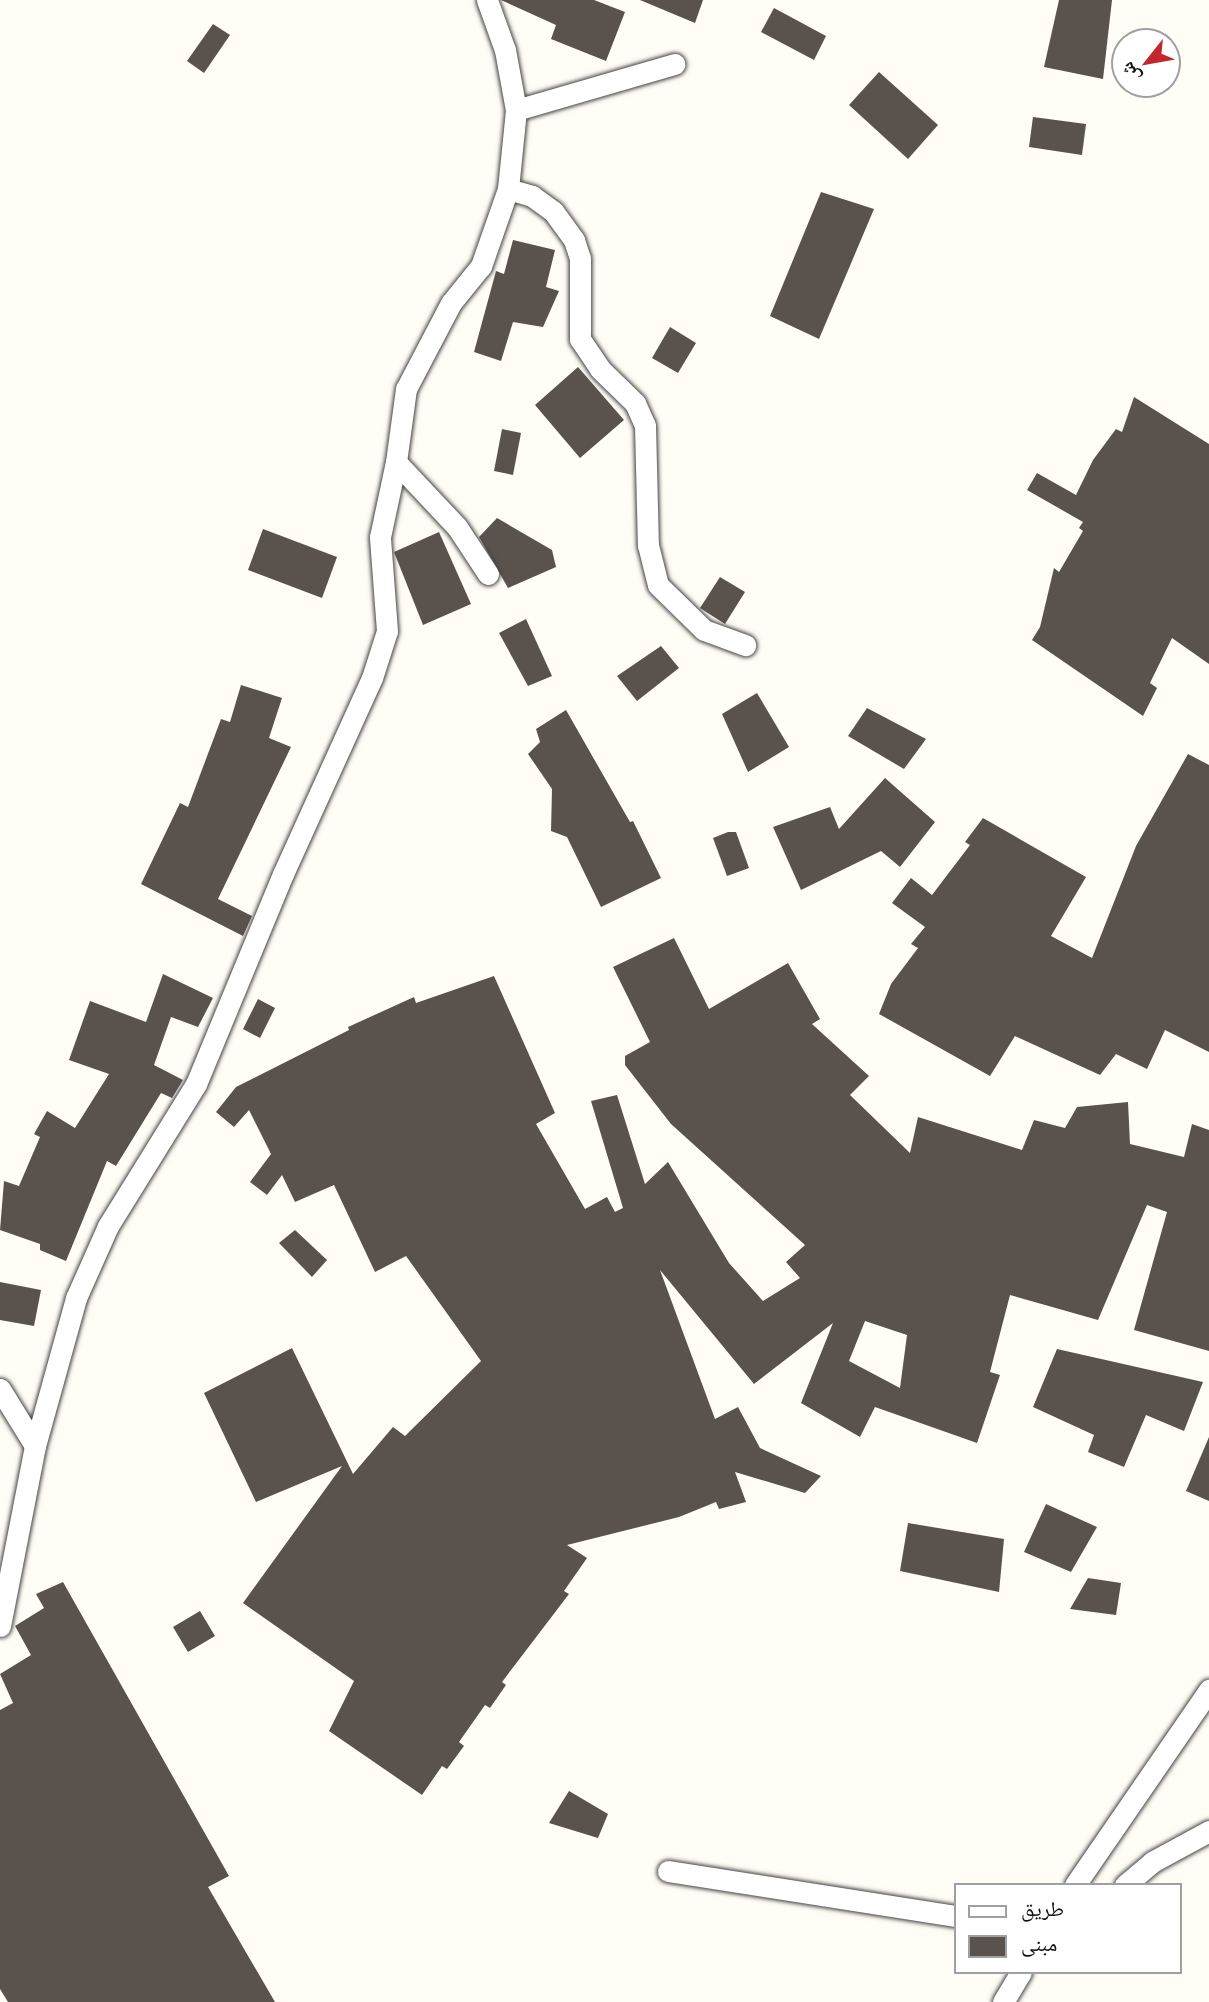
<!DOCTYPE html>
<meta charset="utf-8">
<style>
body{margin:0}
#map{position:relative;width:1209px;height:2002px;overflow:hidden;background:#fffdf5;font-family:Lora,"Noto Naskh Arabic",serif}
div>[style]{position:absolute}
.building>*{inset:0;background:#5a524d}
.roads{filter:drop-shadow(0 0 2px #444) drop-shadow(0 0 2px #444)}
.street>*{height:21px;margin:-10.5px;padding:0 10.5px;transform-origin:10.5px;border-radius:10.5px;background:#fff}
span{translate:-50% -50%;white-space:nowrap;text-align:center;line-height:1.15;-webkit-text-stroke:7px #fff;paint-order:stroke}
.legend{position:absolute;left:954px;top:1883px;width:228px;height:91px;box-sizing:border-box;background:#fff;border:2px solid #a0a0a0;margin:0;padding:9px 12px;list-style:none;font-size:21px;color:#111}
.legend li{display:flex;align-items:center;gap:14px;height:35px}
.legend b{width:35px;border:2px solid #a0a0a0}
.north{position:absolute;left:1111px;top:28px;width:70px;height:70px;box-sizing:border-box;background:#fff;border:2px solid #a0a0a0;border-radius:50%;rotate:239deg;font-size:19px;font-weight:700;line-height:28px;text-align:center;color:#111}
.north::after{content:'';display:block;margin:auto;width:24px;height:32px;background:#c4262e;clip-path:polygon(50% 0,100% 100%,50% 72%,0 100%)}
</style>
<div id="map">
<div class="building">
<i style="clip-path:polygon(501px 0,594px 0,625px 12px,606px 61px,551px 39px,556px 25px)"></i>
<i style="clip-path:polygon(640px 0,703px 0,695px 23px)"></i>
<i style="clip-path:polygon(1059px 0,1112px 0,1103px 79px,1044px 67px)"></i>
<i style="clip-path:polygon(774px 8px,826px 36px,814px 60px,761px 32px)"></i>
<i style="clip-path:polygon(213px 24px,230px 35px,204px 73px,187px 61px)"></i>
<i style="clip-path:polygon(879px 72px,938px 125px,908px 159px,849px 105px)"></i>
<i style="clip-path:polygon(1033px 117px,1086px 124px,1082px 155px,1029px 147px)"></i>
<i style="clip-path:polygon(821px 192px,874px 209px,819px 339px,770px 316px)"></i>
<i style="clip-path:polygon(513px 240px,555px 250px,546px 287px,559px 291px,543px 327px,513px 322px,501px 361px,474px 352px,496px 271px,504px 274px)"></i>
<i style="clip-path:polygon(670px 327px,696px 343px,678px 373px,652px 358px)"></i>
<i style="clip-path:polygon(578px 367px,624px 420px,580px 458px,535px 405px)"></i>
<i style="clip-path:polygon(1134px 397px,1209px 444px,1209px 664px,1172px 638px,1150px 683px,1157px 688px,1143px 716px,1032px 640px,1040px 627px,1054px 568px,1059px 572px,1083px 531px,1079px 528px,1083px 522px,1027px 490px,1037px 473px,1076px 495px,1093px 460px,1116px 429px,1122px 432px)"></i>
<i style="clip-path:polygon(502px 429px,521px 433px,513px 475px,494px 471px)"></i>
<i style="clip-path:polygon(497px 518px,552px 550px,556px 567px,508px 588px,479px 537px)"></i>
<i style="clip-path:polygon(263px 529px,337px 557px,322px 598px,248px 570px)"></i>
<i style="clip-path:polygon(439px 532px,471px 604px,423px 625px,394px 552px)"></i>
<i style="clip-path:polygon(720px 577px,745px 592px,725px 624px,700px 608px)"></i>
<i style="clip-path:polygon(526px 619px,552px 676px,528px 686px,499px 633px)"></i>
<i style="clip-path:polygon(661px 646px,679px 668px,637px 701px,617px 676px)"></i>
<i style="clip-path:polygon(241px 685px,282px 698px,269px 738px,291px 747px,218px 899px,252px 916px,243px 936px,141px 884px,180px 803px,188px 807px,221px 719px,230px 722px)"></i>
<i style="clip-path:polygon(757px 693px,789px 747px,748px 772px,722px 714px)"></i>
<i style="clip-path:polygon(867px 708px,926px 739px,904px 769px,848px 736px)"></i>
<i style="clip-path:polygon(566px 710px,630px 822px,633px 821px,661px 878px,601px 907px,567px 837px,551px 831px,552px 789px,528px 754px,540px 742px,536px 729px)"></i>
<i style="clip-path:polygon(1188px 754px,1209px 765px,1209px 1052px,1165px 1030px,1147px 1069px,1116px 1054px,1100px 1075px,1015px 1036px,990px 1076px,879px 1014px,891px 984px,918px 948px,911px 944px,925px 927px,892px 903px,911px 878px,932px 895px,970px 845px,965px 842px,983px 818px,1086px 877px,1051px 936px,1092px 958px,1136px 846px)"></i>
<i style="clip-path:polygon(885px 778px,935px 822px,900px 867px,881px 851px,801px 890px,773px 827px,830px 807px,839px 829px)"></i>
<i style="clip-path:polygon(728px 832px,736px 832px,749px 868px,727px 876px,713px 838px)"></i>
<i style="clip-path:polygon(evenodd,674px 938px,709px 1009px,788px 963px,820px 1019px,812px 1024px,869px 1076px,850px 1095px,910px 1153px,918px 1117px,1022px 1150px,1034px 1120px,1065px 1128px,1077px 1107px,1128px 1102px,1130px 1144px,1184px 1157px,1192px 1124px,1209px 1130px,1209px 1351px,1134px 1330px,1167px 1212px,1147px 1205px,1098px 1320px,1010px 1295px,990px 1372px,1000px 1375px,977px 1443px,875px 1407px,860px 1437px,801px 1403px,833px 1323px,754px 1384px,660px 1270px,715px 1419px,738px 1407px,760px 1448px,821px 1476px,805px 1493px,735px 1472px,746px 1502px,719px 1509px,716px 1502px,679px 1517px,567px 1545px,587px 1558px,564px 1591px,569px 1594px,502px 1682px,506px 1685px,490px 1708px,485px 1705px,459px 1742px,464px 1746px,447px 1769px,442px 1766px,422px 1795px,329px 1731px,354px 1681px,243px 1603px,342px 1466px,256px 1502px,204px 1393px,292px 1348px,353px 1474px,393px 1427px,405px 1436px,481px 1361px,406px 1256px,375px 1272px,334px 1185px,295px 1202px,282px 1175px,267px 1195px,250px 1182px,271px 1154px,249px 1110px,234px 1127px,216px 1112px,236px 1087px,349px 1030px,348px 1027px,414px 997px,416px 1003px,494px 976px,555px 1113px,536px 1124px,585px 1209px,607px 1197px,615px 1212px,623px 1208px,591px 1101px,617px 1095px,645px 1184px,668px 1162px,729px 1263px,763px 1301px,800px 1278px,786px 1262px,805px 1245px,671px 1124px,625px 1065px,625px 1056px,650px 1042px,613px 967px,674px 938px,865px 1321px,907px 1335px,900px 1388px,849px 1361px,865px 1321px)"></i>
<i style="clip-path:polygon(163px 974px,213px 998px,198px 1027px,171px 1017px,154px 1065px,183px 1080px,172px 1098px,161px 1093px,116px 1166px,107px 1161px,66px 1261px,40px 1250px,40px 1244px,0 1230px,4px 1181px,19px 1186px,40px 1137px,34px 1134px,47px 1111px,75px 1128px,109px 1074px,69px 1060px,90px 1001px,146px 1022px)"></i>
<i style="clip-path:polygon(258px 999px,275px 1008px,260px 1038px,243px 1029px)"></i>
<i style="clip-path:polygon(295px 1230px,327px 1260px,312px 1277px,279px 1243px)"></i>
<i style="clip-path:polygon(0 1282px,41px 1290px,34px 1326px,0 1320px)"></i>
<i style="clip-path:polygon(1057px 1349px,1203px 1382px,1184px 1431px,1146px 1415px,1124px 1467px,1088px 1452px,1094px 1435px,1033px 1407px)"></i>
<i style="clip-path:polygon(1209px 1437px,1209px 1501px,1186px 1491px)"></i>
<i style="clip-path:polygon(1046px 1504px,1097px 1527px,1071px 1572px,1024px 1552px)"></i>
<i style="clip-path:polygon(908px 1523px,1004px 1539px,999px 1592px,900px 1571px)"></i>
<i style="clip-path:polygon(1088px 1578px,1121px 1583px,1116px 1615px,1070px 1609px)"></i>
<i style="clip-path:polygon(63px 1582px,229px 1876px,208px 1887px,275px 2002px,8px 2002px,0 1989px,0 1710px,13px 1703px,0 1674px,31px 1655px,15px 1626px,44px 1608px,36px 1594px)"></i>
<i style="clip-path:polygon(200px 1611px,215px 1636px,188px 1652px,173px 1627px)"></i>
<i style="clip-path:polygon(569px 1791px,608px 1814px,598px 1838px,549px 1823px)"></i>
</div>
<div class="roads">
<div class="street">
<i style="left:487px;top:0;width:53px;rotate:70.2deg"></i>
<i style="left:505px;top:50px;width:61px;rotate:79.6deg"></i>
<i style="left:516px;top:110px;width:165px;rotate:-16.2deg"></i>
<i style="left:516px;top:110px;width:79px;rotate:95.8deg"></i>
<i style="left:508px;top:189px;width:25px;rotate:16deg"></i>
<i style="left:532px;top:196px;width:26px;rotate:36deg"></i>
<i style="left:553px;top:211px;width:36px;rotate:54deg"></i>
<i style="left:574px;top:240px;width:19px;rotate:72deg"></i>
<i style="left:580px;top:258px;width:81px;rotate:90deg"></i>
<i style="left:580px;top:339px;width:36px;rotate:56deg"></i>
<i style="left:600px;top:369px;width:49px;rotate:44.2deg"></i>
<i style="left:635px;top:403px;width:24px;rotate:66deg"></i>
<i style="left:645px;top:425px;width:120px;rotate:88.6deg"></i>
<i style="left:648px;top:545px;width:41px;rotate:76deg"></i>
<i style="left:658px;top:585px;width:64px;rotate:44.4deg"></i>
<i style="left:704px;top:630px;width:44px;rotate:20.1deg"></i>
<i style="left:488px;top:574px;width:56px;rotate:-123.4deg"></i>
<i style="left:457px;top:527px;width:89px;rotate:-133.2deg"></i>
<i style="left:396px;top:462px;width:74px;rotate:-82.2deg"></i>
<i style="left:406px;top:389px;width:97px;rotate:-62.4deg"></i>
<i style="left:451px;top:303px;width:48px;rotate:-51deg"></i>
<i style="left:481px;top:266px;width:82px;rotate:-70.7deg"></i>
<i style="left:0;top:1389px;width:67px;rotate:58.4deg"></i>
<i style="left:35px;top:1446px;width:154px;rotate:-74.5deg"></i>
<i style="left:76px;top:1298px;width:79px;rotate:-66deg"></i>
<i style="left:108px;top:1226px;width:167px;rotate:-58.2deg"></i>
<i style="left:196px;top:1084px;width:227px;rotate:-67.5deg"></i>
<i style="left:283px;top:874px;width:215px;rotate:-65.6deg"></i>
<i style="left:372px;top:678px;width:49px;rotate:-72.3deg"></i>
<i style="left:387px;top:631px;width:94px;rotate:-94.3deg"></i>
<i style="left:380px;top:537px;width:77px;rotate:-78deg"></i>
<i style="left:0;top:1626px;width:183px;rotate:-79deg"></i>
<i style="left:668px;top:1871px;width:291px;rotate:8.9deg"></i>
<i style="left:1075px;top:1885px;width:237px;rotate:-55.5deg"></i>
<i style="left:1125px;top:1885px;width:35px;rotate:-40deg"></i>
<i style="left:1152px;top:1862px;width:65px;rotate:-28.5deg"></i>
<i style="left:1003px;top:2002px;width:35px;rotate:-59deg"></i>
</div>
</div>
<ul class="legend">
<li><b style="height:9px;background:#fff"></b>طريق</li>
<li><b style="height:19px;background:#5a524d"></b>مبنى</li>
</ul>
<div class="north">ش</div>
</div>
